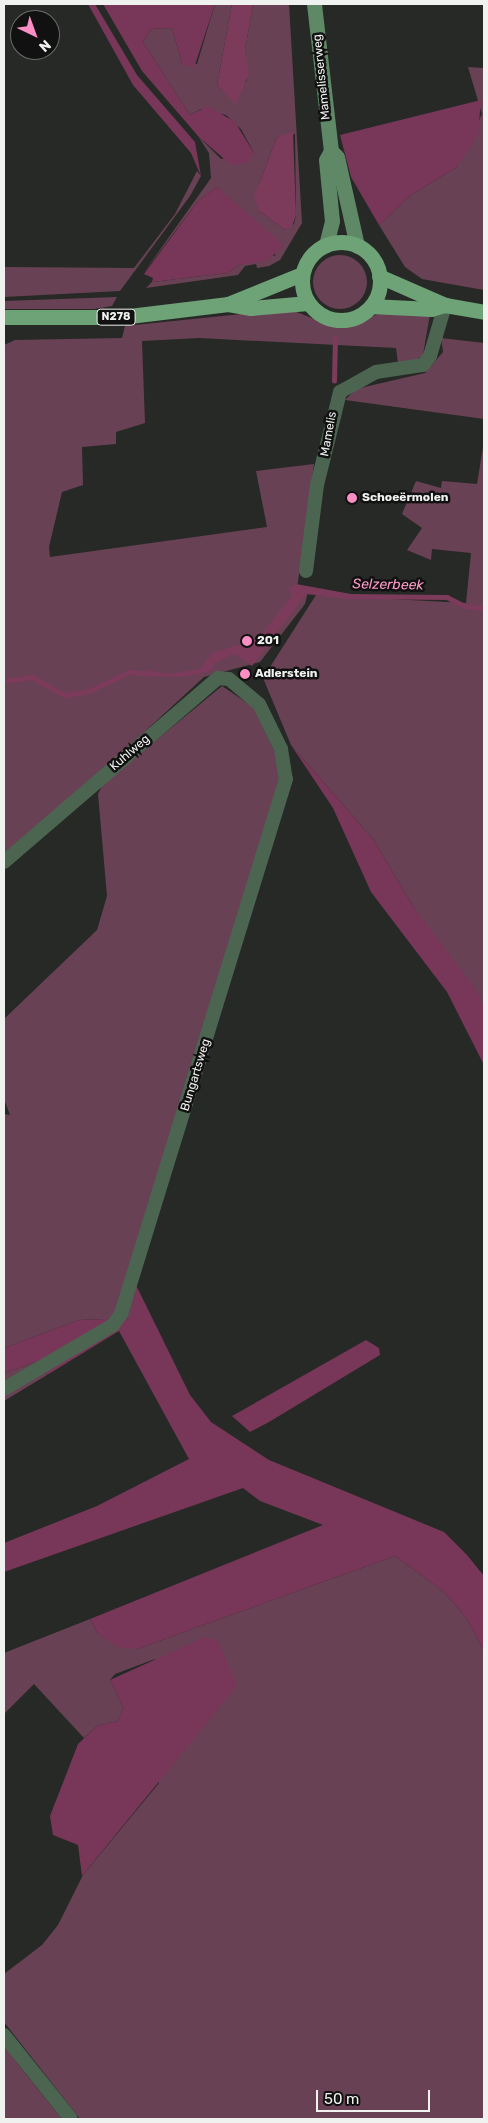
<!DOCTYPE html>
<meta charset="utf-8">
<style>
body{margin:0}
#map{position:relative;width:488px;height:2123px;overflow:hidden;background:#262926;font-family:Rubik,sans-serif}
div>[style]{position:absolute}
.green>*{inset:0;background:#694154}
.round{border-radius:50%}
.forest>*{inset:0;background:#783758}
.water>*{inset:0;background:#7c3b5b}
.stream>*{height:4.5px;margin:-2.25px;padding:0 2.25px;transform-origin:2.25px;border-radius:2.25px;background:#7c3b5b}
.street>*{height:14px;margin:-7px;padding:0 7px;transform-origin:7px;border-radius:7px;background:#4c6550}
.secondary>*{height:15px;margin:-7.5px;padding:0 7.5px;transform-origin:7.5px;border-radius:7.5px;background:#5f8866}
.primary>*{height:15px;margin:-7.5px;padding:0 7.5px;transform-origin:7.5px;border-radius:7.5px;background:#6ea277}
.primary>.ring{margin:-7.5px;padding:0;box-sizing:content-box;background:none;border:15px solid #6ea277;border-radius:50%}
.dots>*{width:14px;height:14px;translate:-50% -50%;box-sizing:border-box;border:2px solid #101110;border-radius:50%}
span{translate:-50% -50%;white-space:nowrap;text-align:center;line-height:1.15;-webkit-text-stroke:5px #101110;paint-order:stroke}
.shield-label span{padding:1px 4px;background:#101110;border:1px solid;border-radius:4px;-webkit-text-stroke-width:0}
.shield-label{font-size:11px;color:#f0f2f0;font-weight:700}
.street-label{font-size:12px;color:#f0f2f0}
.poi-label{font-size:12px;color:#f0f2f0;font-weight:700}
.left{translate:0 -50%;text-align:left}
.water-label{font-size:14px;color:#fd9bca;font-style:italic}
.frame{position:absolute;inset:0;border:5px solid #f0f2f0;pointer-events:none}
.north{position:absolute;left:10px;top:10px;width:50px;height:50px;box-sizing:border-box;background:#101110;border:1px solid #6a6b6a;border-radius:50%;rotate:138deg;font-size:14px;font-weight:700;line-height:20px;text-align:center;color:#f0f2f0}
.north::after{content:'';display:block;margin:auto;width:18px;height:22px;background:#fb8fc4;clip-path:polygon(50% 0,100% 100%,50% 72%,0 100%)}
.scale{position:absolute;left:316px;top:2090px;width:114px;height:22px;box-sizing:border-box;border:2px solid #f0f2f0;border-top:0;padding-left:6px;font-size:15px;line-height:18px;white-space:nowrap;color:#f0f2f0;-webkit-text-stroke:4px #101110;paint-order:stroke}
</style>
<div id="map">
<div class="green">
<i style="clip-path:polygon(evenodd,215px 4px,232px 4px,217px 85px,233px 100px,247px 80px,245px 50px,253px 4px,289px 4px,302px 223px,280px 260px,269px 266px,257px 268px,256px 264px,245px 266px,238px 275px,146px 288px,152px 282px,228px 273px,239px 265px,276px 255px,217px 187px,198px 201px,142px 275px,211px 178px,209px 153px,198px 136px,221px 159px,254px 153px,241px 129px,226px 115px,201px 109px,190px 115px,143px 42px,151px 29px,172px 28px,182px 64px,197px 64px,215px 4px,295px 134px,296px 215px,294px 224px,285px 230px,259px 211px,259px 184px,277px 137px,295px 134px)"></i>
<i style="clip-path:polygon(468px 67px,484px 68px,484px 290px,422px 279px,405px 267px,379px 225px,411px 195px,457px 167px,482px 114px)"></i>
<i style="clip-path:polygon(197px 171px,201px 176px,190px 196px,120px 291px,4px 297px,4px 267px,134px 268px,175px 214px)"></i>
<i class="round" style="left:313px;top:255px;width:54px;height:54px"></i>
<i style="clip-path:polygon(117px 297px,112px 306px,94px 309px,4px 309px,4px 301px)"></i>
<i style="clip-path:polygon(289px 309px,332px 326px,349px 326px,387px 310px,430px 314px,423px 355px,414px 362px,398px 363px,396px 348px,199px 338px,142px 341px,145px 423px,116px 432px,116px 444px,82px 447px,83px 485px,62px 492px,49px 547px,50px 557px,267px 527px,256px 471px,314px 464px,297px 589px,308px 592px,305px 604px,260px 662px,204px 677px,90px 782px,4px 853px,4px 345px,15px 340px,122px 338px,125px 326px)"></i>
<i style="clip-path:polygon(441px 338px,484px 343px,484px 419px,345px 400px,356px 389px,425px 373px,443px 352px)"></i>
<i style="clip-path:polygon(484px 441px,484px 1007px,413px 906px,373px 839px,291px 745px,263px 678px,316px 595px,466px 603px,471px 553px,432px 549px,431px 560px,407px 550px,422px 528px,402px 514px,416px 481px,441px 488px,442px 481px,477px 484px)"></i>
<i style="clip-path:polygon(222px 686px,253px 707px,280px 763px,280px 776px,136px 1285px,132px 1318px,79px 1320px,4px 1348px,4px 1114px,10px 1115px,4px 1099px,4px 1019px,97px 930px,107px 896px,98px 794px,103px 784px)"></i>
<i style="clip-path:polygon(36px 1362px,47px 1375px,4px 1401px,4px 1373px)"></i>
<i style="clip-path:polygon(395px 1556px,443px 1591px,467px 1619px,484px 1651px,484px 2119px,80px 2119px,4px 2022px,4px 1974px,42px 1945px,58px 1925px,83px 1875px,159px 1783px,155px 1659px,115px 1674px,110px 1680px,123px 1707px,118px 1721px,97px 1726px,84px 1738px,34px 1684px,4px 1714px,4px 1653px,90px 1619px,98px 1634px,137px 1649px)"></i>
<i style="clip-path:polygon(4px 2043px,18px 2064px,62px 2119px,4px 2119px)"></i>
</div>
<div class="forest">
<i style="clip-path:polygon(88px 4px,95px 4px,137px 75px,195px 142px,201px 176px,191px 153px,133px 85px)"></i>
<i style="clip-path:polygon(103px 4px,215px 4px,194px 68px,182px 64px,172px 28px,151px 29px,143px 42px,190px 115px,208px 106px,235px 122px,254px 153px,248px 163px,231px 165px,198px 136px,142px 71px)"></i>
<i style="clip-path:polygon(481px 100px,478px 135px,457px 167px,411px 195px,379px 225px,351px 177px,340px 135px)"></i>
<i style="clip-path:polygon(217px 187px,284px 245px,281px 249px,266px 261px,239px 265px,228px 273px,152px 282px,153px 278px,144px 274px,198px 201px)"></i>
<i style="clip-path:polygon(291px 745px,373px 839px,413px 906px,477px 991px,484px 1007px,484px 1065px,447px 992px,371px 892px,333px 808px)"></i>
<i style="clip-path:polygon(136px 1285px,190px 1395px,211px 1422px,269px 1460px,444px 1532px,467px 1555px,484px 1576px,484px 1651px,467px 1619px,443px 1591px,395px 1556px,137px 1649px,120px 1648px,98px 1634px,90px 1619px,323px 1525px,260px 1501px,243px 1488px,4px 1572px,4px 1543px,97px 1506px,189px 1459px,119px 1331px,47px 1375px,36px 1362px,4px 1373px,4px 1348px,79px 1320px,131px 1318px)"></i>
<i style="clip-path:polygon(366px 1340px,379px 1348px,380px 1355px,269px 1422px,250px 1432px,232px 1416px)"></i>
<i style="clip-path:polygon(205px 1637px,218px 1641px,237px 1686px,82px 1876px,78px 1845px,53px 1835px,50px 1816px,78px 1744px,97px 1726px,118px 1721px,123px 1707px,110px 1680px)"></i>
</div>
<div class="water">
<i style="clip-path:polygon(232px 4px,253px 4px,245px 50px,249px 74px,236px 104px,217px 85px)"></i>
<i style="clip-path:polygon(293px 132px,296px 215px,292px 227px,285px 230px,259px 211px,254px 197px,277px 137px)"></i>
<i style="clip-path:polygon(296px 584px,351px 594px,350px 599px,306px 594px,252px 666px,235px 654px,216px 662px,210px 671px,183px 677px,147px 676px,147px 670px,169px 674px,200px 669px,212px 653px,258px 639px,292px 595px,289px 589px)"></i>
</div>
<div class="stream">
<i style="left:334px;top:381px;width:44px;rotate:-88.7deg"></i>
<i style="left:347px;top:596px;width:100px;rotate:0.6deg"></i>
<i style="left:447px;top:597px;width:20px;rotate:27deg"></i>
<i style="left:465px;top:606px;width:19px;rotate:6deg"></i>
<i style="left:4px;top:681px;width:28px;rotate:-8deg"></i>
<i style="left:32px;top:677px;width:38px;rotate:29deg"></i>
<i style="left:65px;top:695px;width:24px;rotate:-9deg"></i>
<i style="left:89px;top:691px;width:44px;rotate:-25.4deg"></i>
<i style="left:129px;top:672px;width:23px;rotate:5deg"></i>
</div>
<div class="street">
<i style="left:306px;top:571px;width:87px;rotate:-82.7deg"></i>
<i style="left:317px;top:485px;width:96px;rotate:-76.1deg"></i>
<i style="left:340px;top:392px;width:41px;rotate:-29.1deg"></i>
<i style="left:376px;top:372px;width:48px;rotate:-8.5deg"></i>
<i style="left:423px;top:365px;width:11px;rotate:-52deg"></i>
<i style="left:430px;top:356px;width:53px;rotate:-73.6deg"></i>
<i style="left:4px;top:862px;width:282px;rotate:-40.7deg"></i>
<i style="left:218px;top:678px;width:11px;rotate:5deg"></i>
<i style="left:229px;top:679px;width:39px;rotate:40deg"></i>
<i style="left:259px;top:704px;width:50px;rotate:63.9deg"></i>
<i style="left:281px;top:749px;width:30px;rotate:81deg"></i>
<i style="left:286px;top:779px;width:560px;rotate:107.14deg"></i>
<i style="left:121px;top:1314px;width:14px;rotate:126deg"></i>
<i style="left:113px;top:1325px;width:126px;rotate:149.6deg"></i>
<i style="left:4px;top:2035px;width:107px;rotate:51.4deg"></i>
</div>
<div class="secondary">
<i style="left:314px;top:4px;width:148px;rotate:83.4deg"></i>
<i style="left:331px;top:151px;width:10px;rotate:119deg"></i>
<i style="left:326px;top:160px;width:61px;rotate:84.4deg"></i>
<i style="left:332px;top:221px;width:25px;rotate:104deg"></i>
<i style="left:331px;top:151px;width:8px;rotate:45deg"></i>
<i style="left:337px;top:157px;width:91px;rotate:77.3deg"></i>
</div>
<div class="primary">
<i class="ring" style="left:302px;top:242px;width:63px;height:63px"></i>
<i style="left:379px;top:276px;width:72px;rotate:23.7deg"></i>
<i style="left:228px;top:304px;width:80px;rotate:-22.1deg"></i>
<i style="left:371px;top:306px;width:60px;rotate:2.9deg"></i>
<i style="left:431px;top:309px;width:15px;rotate:-16deg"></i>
<i style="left:445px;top:305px;width:40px;rotate:10deg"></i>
<i style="left:4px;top:317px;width:117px"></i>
<i style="left:121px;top:317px;width:108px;rotate:-6.9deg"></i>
<i style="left:228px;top:304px;width:23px;rotate:10deg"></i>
<i style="left:251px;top:308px;width:57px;rotate:-5deg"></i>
</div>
<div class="dots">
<i style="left:352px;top:498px;background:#fb8fc4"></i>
<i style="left:247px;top:641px;background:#fb8fc4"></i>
<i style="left:245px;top:674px;background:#fb8fc4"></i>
</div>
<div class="shield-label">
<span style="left:116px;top:317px">N278</span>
</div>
<div class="street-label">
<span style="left:322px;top:77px;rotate:-96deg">Mamelisserweg</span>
<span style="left:329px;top:434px;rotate:-80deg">Mamelis</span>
<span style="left:130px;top:753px;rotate:-41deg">Kuhlweg</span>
<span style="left:196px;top:1075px;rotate:-73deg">Bungartsweg</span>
</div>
<div class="poi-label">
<span class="left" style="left:362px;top:498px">Schoeërmolen</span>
<span class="left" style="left:257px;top:641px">201</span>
<span class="left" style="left:255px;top:674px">Adlerstein</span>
</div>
<div class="water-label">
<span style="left:388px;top:585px;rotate:1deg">Selzerbeek</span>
</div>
<div class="frame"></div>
<div class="north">N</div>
<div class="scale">50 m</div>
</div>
